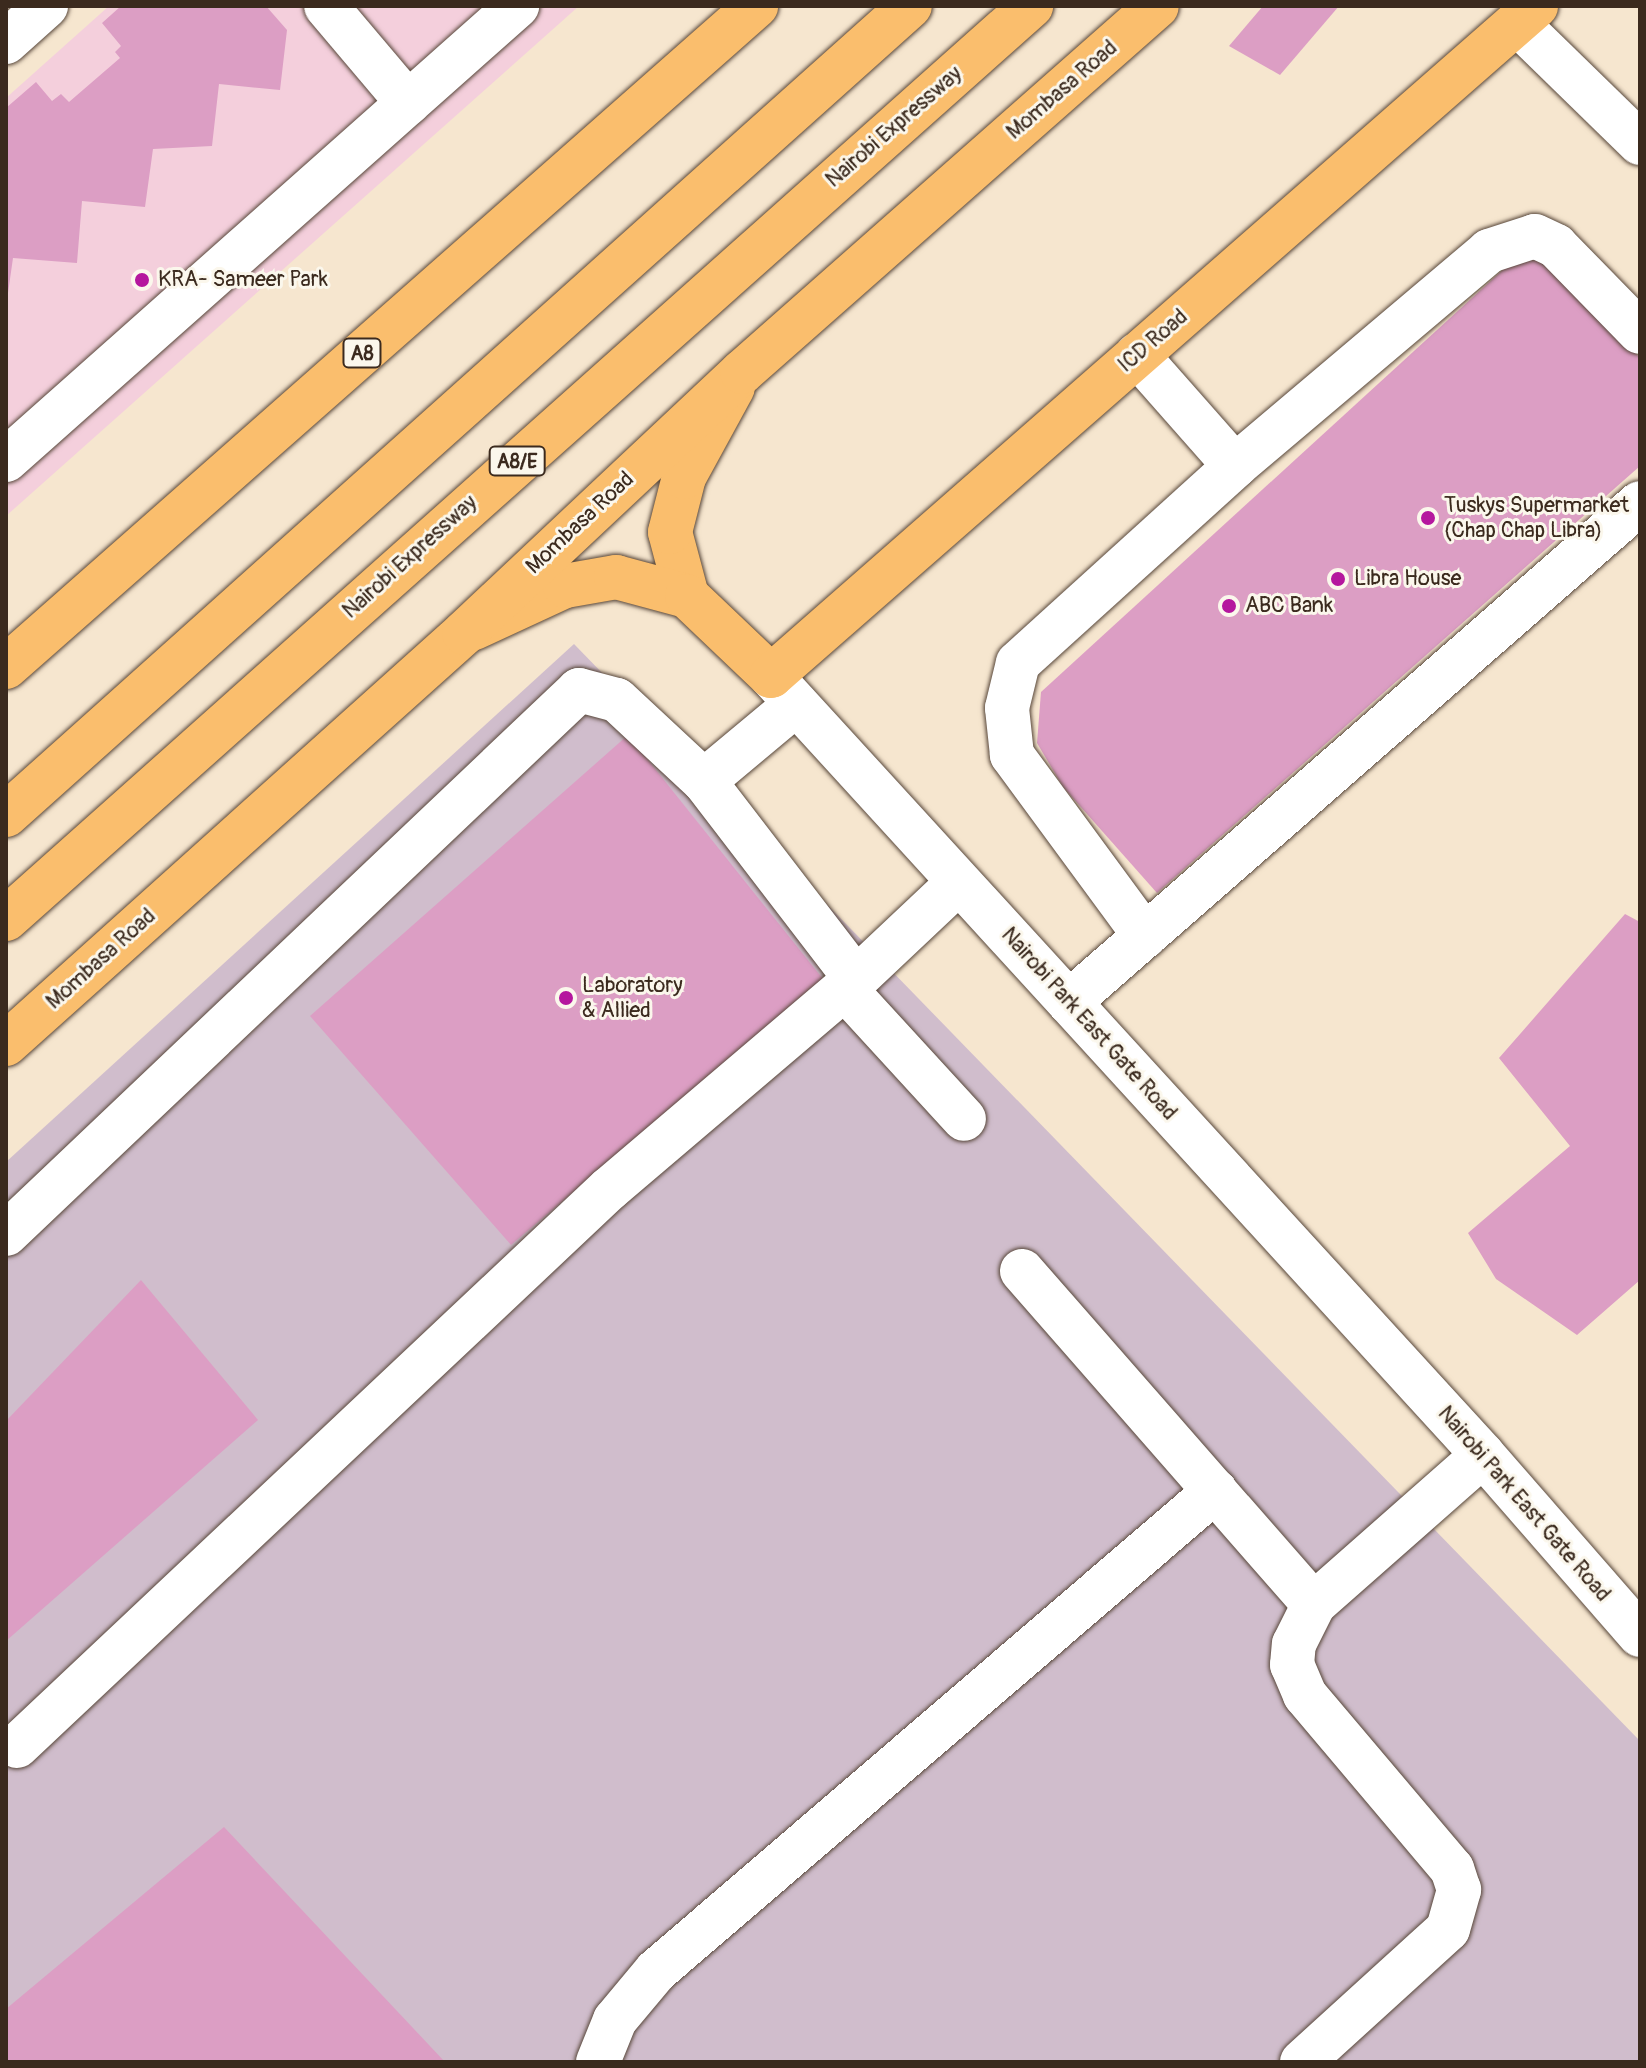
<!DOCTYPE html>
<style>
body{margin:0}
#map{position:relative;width:1646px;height:2068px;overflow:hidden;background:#f6e6cf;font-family:Pangolin,sans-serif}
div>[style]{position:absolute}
.built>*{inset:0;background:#f4cfdc}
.industrial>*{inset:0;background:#d0bdcc}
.building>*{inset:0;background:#dc9ec4}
.roads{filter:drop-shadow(0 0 2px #574639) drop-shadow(0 0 2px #574639)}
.minor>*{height:44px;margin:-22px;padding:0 22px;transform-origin:22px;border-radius:22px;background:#fff}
.major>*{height:44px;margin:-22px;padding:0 22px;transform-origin:22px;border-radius:22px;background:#fabe6d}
.highway>*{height:44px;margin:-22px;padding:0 22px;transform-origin:22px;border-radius:22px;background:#fabe6d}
.dots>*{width:22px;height:22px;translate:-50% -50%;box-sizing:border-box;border:4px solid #fbf7ec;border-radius:50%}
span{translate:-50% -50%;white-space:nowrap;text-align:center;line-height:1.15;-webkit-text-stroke:6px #fbf7ec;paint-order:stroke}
.shield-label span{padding:2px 6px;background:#fbf7ec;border:2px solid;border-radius:6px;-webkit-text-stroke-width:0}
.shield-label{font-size:20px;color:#3b2a1e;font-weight:700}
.street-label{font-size:22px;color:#3b2a1e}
.poi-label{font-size:22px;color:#3b2a1e}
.left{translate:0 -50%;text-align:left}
.frame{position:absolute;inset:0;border:8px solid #3b2a1e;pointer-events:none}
</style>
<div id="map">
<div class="built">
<i style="clip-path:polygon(109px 6px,579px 6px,6px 516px,6px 98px)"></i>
</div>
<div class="industrial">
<i style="clip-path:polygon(574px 644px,1640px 1741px,1640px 2062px,6px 2062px,6px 1162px)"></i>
</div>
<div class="building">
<i style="clip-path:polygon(121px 6px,266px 6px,287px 30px,280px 90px,219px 84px,212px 146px,153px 149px,145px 207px,82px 201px,77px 263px,13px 258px,6px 307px,6px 108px,36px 82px,52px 101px,61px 94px,69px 102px,120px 58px,115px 52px,121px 46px,102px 23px)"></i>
<i style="clip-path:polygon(1263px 6px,1339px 6px,1280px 75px,1229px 46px)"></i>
<i style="clip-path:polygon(1531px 244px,1640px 358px,1640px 466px,1157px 893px,1063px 787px,1037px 743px,1041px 692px)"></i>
<i style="clip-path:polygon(628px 735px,823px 979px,511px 1245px,310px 1016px)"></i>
<i style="clip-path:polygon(1625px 914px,1640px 922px,1640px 1280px,1577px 1335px,1496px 1279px,1468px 1233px,1570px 1146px,1499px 1058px)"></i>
<i style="clip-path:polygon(141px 1280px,258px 1420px,6px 1641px,6px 1421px)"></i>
<i style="clip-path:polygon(224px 1827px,445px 2062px,6px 2062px,6px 2009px)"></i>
</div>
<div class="roads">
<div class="minor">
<i style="left:326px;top:6px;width:127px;rotate:49.8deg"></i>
<i style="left:1517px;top:23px;width:172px;rotate:44.3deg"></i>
<i style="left:6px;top:42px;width:54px;rotate:-42deg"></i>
<i style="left:1137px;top:355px;width:148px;rotate:48.6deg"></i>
<i style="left:6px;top:460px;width:684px;rotate:-41.62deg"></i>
<i style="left:771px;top:676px;width:1055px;rotate:47.57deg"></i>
<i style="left:1483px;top:1455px;width:239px;rotate:48.9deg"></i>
<i style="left:1145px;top:936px;width:225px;rotate:-126.3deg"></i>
<i style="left:1012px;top:755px;width:47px;rotate:-96.1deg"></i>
<i style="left:1007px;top:708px;width:46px;rotate:-76.3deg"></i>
<i style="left:1018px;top:663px;width:293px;rotate:-42.2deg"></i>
<i style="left:1235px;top:466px;width:333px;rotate:-40.2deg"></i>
<i style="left:1489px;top:251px;width:48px;rotate:-18.1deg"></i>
<i style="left:1535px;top:236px;width:23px;rotate:25deg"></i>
<i style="left:1556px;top:246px;width:120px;rotate:45.7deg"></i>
<i style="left:856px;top:979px;width:141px;rotate:-43.3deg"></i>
<i style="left:845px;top:989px;width:176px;rotate:47.5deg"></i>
<i style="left:1069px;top:1002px;width:758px;rotate:-41.15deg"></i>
<i style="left:6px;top:1234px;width:790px;rotate:-43.51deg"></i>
<i style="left:579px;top:690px;width:39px;rotate:15deg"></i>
<i style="left:617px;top:700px;width:119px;rotate:43deg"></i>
<i style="left:704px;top:781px;width:120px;rotate:-39.9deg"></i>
<i style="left:1022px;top:1271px;width:443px;rotate:48.8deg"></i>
<i style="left:17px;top:1746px;width:813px;rotate:-43.26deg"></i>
<i style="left:609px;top:1189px;width:324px;rotate:-40.4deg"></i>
<i style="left:856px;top:979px;width:250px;rotate:-127.5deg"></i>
<i style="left:598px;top:2062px;width:45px;rotate:-68deg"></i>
<i style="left:615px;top:2020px;width:64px;rotate:-50.1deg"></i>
<i style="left:656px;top:1971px;width:737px;rotate:-40.65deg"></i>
<i style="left:1302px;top:2062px;width:197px;rotate:-42.3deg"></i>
<i style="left:1448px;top:1929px;width:41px;rotate:-74.2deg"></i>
<i style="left:1459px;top:1890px;width:22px;rotate:-108deg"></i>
<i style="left:1452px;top:1869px;width:228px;rotate:-130.2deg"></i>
<i style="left:1305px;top:1695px;width:33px;rotate:-113deg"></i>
<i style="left:1292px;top:1665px;width:21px;rotate:-85deg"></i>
<i style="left:1294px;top:1644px;width:45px;rotate:-63.4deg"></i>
<i style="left:1314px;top:1604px;width:225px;rotate:-41.4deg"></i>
</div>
<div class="major">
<i style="left:687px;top:596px;width:66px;rotate:-104.9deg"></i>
<i style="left:670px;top:532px;width:57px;rotate:-75.7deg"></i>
<i style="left:684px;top:477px;width:102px;rotate:-61.4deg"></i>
<i style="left:474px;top:628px;width:100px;rotate:-24.8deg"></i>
<i style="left:565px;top:586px;width:52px;rotate:-10deg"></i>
<i style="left:616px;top:577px;width:73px;rotate:15deg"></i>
<i style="left:687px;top:596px;width:116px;rotate:43.6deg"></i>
<i style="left:771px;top:676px;width:1017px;rotate:-41.21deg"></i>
</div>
<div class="highway">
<i style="left:6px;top:667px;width:1000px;rotate:-41.39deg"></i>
<i style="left:6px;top:815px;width:1213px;rotate:-41.83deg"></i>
<i style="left:6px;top:919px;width:1373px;rotate:-41.69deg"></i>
<i style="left:6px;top:1044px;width:615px;rotate:-41.9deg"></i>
<i style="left:464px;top:633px;width:381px;rotate:-43.2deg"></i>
<i style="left:742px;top:372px;width:553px;rotate:-41.41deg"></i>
</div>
</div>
<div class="dots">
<i style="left:142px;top:280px;background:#b5179e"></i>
<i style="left:1428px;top:518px;background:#b5179e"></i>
<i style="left:1338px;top:579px;background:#b5179e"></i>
<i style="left:1229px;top:606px;background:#b5179e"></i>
<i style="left:566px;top:998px;background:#b5179e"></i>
</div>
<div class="shield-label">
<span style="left:362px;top:353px">A8</span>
<span style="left:517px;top:461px">A8/E</span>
</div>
<div class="street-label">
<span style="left:1062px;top:90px;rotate:-41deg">Mombasa Road</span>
<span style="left:894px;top:127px;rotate:-41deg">Nairobi Expressway</span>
<span style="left:1153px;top:341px;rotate:-41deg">ICD Road</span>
<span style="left:580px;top:523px;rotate:-43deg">Mombasa Road</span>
<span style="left:410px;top:557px;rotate:-42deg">Nairobi Expressway</span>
<span style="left:101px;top:959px;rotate:-42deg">Mombasa Road</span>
<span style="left:1089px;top:1024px;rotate:48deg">Nairobi Park East Gate Road</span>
<span style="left:1524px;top:1504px;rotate:49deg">Nairobi Park East Gate Road</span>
</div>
<div class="poi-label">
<span class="left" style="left:158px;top:280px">KRA- Sameer Park</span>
<span class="left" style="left:1444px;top:518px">Tuskys Supermarket<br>(Chap Chap Libra)</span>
<span class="left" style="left:1354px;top:579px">Libra House</span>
<span class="left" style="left:1245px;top:606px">ABC Bank</span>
<span class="left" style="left:582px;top:998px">Laboratory<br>&amp; Allied</span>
</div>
<div class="frame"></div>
</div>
